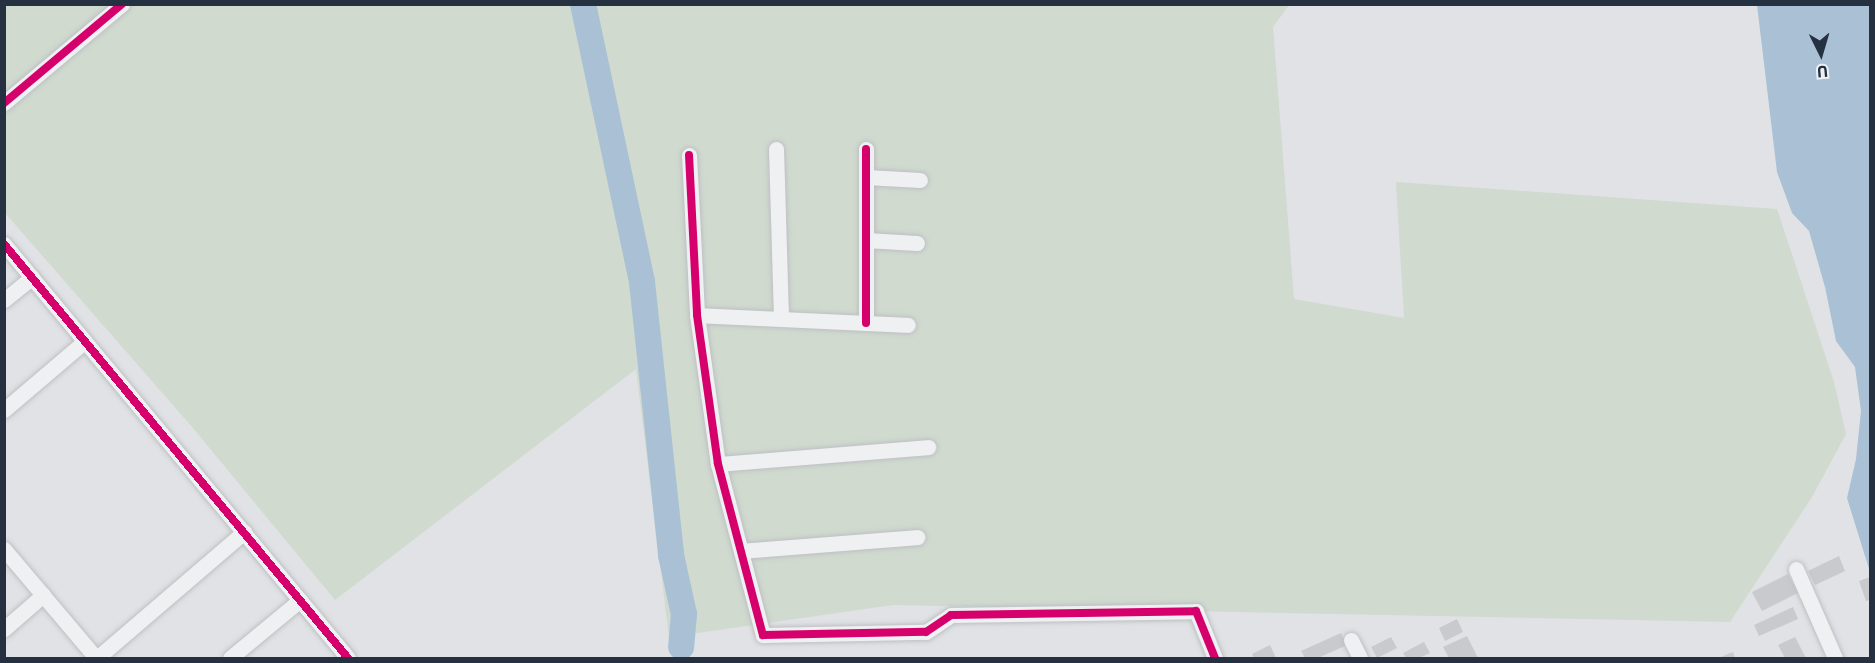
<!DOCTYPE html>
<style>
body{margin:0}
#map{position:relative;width:1875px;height:663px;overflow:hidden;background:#e0e2e5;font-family:"IBM Plex Sans",sans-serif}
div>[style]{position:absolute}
.green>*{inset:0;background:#d0dacf}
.water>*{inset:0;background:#aac0d4}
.river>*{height:26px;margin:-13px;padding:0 13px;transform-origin:13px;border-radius:13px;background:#aac0d4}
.building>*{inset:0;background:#c8cace}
.roads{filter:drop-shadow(0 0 2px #bec0c3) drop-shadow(0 0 2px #bec0c3)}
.minor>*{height:15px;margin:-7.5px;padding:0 7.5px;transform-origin:7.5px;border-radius:7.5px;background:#eff0f2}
.cycleway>*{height:8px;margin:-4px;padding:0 4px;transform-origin:4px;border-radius:4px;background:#d6006c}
span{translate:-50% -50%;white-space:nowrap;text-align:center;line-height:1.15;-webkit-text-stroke:5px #ecf1f6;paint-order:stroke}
.frame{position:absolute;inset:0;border:6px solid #253040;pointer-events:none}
.north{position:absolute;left:1791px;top:24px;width:60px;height:60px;-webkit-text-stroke:4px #ecf1f6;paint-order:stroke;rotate:175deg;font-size:16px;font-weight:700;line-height:24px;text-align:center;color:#253040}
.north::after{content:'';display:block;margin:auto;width:21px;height:27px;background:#253040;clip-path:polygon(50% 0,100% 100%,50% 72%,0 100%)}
</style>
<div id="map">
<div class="green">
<i style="clip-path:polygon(4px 5px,1289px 5px,1273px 27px,1294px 299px,1404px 318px,1396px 182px,1777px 209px,1834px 382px,1846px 434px,1812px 497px,1730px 622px,893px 605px,669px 637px,636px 369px,335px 600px,193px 428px,5px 213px)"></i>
</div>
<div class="water">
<i style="clip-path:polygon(1757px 5px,1870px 5px,1870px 572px,1847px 498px,1856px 459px,1861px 411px,1855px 367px,1836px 341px,1825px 287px,1809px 231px,1792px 213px,1777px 172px)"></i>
</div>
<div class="river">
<i style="left:583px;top:4px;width:284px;rotate:78deg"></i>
<i style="left:642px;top:282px;width:275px;rotate:83.9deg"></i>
<i style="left:671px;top:555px;width:60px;rotate:77.6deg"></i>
<i style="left:684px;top:614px;width:33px;rotate:95deg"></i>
</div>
<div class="building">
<i style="clip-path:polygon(1839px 556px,1845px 571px,1815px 585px,1808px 571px)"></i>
<i style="clip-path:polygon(1788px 574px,1798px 593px,1762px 611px,1752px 592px)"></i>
<i style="clip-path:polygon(1870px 577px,1870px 600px,1866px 601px,1859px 581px)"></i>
<i style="clip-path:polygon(1793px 607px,1798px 619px,1759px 636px,1754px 625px)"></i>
<i style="clip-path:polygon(1457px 619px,1463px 632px,1445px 641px,1439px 628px)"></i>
<i style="clip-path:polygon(1341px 633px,1347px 645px,1318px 658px,1305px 658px,1301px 651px)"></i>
<i style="clip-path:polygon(1467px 636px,1478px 658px,1449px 658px,1443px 647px)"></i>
<i style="clip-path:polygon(1391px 637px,1397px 648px,1377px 658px,1371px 647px)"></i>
<i style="clip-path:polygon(1795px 637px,1806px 658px,1785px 658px,1778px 645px)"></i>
<i style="clip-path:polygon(1424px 642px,1430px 653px,1419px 658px,1406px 658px,1403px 653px)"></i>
<i style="clip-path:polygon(1270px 645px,1276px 658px,1254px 658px,1252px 654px)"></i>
<i style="clip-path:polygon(1733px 652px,1735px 658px,1718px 658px)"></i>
</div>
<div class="roads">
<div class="minor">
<i style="left:4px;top:103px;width:154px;rotate:-40deg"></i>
<i style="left:776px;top:149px;width:170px;rotate:88.3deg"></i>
<i style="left:689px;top:155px;width:160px;rotate:87.1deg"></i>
<i style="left:697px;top:315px;width:150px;rotate:82deg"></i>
<i style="left:718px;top:464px;width:177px;rotate:75.3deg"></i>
<i style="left:763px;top:635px;width:163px;rotate:-1.1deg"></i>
<i style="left:926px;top:632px;width:30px;rotate:-34deg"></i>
<i style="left:951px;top:615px;width:245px;rotate:-0.9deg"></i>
<i style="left:1196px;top:611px;width:51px;rotate:68deg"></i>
<i style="left:866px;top:177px;width:54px;rotate:3.2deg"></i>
<i style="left:866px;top:240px;width:51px;rotate:3.4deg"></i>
<i style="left:4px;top:244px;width:538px;rotate:50.28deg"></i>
<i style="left:4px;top:300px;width:36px;rotate:-39deg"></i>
<i style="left:697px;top:315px;width:211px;rotate:2.7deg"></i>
<i style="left:866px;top:323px;width:174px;rotate:-90deg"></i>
<i style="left:4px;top:410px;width:106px;rotate:-40.4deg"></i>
<i style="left:718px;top:464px;width:211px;rotate:-4.6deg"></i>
<i style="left:4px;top:549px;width:143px;rotate:49.8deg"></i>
<i style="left:741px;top:551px;width:177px;rotate:-4.5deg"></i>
<i style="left:1796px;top:569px;width:97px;rotate:66.3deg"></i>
<i style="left:4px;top:629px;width:52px;rotate:-41.1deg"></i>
<i style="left:1351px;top:640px;width:20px;rotate:63deg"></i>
<i style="left:97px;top:658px;width:194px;rotate:-40.6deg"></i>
<i style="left:230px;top:658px;width:91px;rotate:-39.6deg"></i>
</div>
</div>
<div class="cycleway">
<i style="left:4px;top:103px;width:154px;rotate:-40deg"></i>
<i style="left:689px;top:155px;width:160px;rotate:87.1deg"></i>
<i style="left:697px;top:315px;width:150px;rotate:82deg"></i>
<i style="left:718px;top:464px;width:177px;rotate:75.3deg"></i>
<i style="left:763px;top:635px;width:163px;rotate:-1.1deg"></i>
<i style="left:926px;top:632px;width:30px;rotate:-34deg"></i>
<i style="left:951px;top:615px;width:245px;rotate:-0.9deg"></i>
<i style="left:1196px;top:611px;width:51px;rotate:68deg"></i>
<i style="left:4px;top:244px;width:538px;rotate:50.28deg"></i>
<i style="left:866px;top:323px;width:174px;rotate:-90deg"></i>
</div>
<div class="frame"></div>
<div class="north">U</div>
</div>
